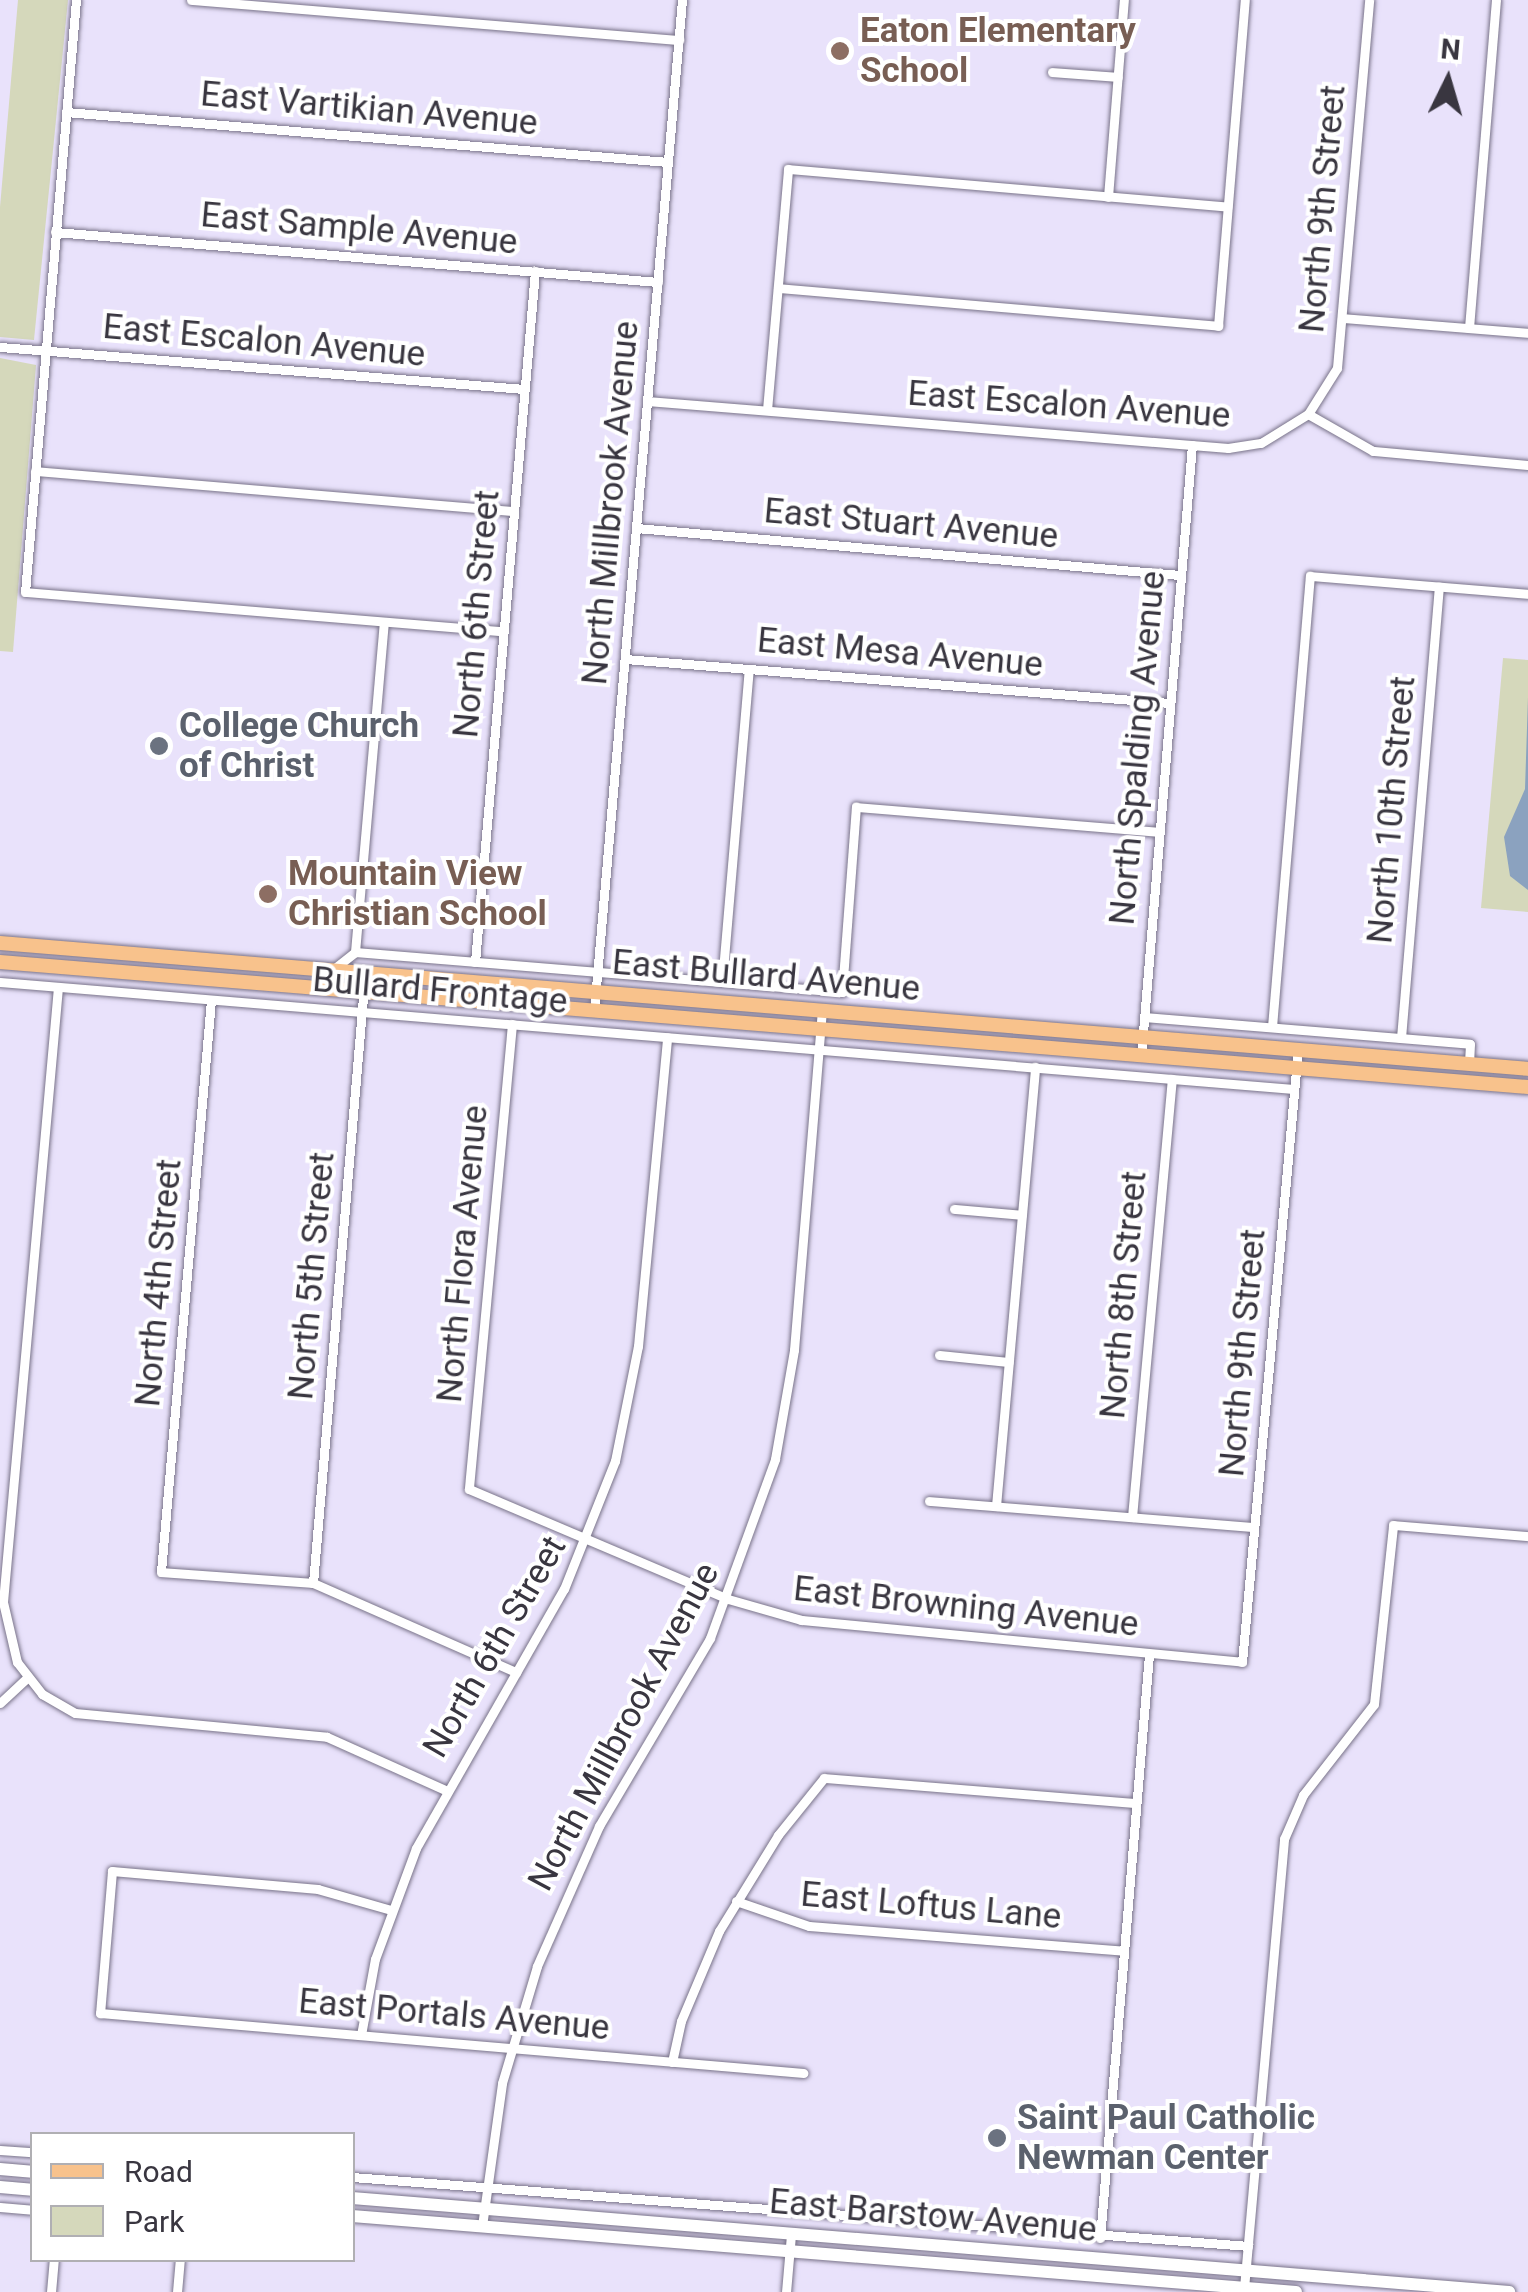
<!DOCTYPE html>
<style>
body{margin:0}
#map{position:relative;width:1528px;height:2292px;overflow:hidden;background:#e9e2fb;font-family:Roboto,sans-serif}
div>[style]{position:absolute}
.green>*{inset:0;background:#d5d8bb}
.water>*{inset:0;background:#8ba2bf}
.roads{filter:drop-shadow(0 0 2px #797389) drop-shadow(0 0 2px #797389)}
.minor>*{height:9px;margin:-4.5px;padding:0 4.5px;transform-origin:4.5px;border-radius:4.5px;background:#fff}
.secondary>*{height:12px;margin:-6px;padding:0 6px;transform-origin:6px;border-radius:6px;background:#fff}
.primary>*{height:14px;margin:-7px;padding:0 7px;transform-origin:7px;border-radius:7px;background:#f8c28c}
.dots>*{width:28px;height:28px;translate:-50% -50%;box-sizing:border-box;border:5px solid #fff;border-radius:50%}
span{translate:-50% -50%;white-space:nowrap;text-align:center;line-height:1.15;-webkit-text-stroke:8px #fff;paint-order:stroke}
.education-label{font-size:35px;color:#785e54;font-weight:700}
.left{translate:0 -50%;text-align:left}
.street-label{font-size:35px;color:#393640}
.worship-label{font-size:35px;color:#5b616d;font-weight:700}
.legend{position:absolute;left:30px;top:2132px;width:325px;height:130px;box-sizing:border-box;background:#fff;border:2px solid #b0afb3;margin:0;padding:12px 18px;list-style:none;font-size:30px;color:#393640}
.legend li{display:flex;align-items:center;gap:20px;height:50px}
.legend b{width:50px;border:2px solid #b0afb3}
.north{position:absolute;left:1398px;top:30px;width:100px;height:100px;-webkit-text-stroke:8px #fff;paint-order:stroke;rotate:5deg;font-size:28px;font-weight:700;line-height:40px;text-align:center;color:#393640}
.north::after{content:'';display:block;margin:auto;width:35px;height:45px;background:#393640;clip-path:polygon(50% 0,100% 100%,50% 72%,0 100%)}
</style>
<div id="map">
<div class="green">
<i style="clip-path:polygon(18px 0,68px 0,34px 340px,0 337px,0 207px)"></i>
<i style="clip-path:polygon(0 358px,36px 365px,13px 652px,0 651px)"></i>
<i style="clip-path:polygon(1503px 658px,1528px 660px,1528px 912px,1481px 908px)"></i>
</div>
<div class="water">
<i style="clip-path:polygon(1528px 697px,1528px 890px,1510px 876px,1504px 837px,1525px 789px)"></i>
</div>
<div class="roads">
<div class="minor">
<i style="left:76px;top:0;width:594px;rotate:94.92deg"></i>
<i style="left:25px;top:592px;width:480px;rotate:4.7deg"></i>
<i style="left:191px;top:0;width:490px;rotate:4.7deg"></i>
<i style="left:1052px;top:72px;width:66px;rotate:4.3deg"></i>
<i style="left:66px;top:112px;width:604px;rotate:4.75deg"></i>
<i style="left:1108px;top:197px;width:198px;rotate:-85.4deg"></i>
<i style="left:55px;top:232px;width:605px;rotate:4.74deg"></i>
<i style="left:778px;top:288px;width:442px;rotate:4.9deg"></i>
<i style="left:1218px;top:326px;width:327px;rotate:-85.3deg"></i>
<i style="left:1342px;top:318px;width:187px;rotate:4.6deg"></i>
<i style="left:1469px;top:328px;width:329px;rotate:-85.3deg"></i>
<i style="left:0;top:347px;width:526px;rotate:4.58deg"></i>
<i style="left:647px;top:401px;width:583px;rotate:4.62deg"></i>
<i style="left:1228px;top:448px;width:33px;rotate:-9deg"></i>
<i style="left:1261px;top:443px;width:55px;rotate:-31.7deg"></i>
<i style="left:1308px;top:414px;width:75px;rotate:29.6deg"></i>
<i style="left:1373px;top:451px;width:156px;rotate:5.2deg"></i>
<i style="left:767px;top:410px;width:242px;rotate:-85deg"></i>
<i style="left:788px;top:169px;width:441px;rotate:4.9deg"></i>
<i style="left:1308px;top:414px;width:54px;rotate:-57.8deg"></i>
<i style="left:1337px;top:368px;width:369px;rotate:-85deg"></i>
<i style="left:35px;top:471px;width:480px;rotate:4.8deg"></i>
<i style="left:636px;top:528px;width:546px;rotate:4.94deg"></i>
<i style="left:625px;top:659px;width:547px;rotate:4.62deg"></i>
<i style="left:355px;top:952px;width:489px;rotate:4.7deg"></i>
<i style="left:842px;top:992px;width:186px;rotate:-85.7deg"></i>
<i style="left:856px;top:807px;width:304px;rotate:4.7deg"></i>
<i style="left:475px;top:962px;width:694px;rotate:-85.04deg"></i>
<i style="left:331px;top:971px;width:31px;rotate:-38deg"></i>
<i style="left:355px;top:952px;width:331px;rotate:-85deg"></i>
<i style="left:0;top:982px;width:1298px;rotate:4.73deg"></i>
<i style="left:722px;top:982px;width:314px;rotate:-85.1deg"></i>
<i style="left:58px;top:987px;width:617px;rotate:95.11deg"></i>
<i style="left:3px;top:1602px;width:62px;rotate:76.9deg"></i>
<i style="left:17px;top:1662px;width:41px;rotate:52deg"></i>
<i style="left:42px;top:1694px;width:38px;rotate:30deg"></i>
<i style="left:75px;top:1713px;width:253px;rotate:5.4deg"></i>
<i style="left:327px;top:1737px;width:129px;rotate:24.2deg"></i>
<i style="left:211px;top:1000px;width:574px;rotate:95deg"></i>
<i style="left:161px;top:1572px;width:152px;rotate:4.1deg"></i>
<i style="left:313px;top:1583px;width:222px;rotate:23.7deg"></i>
<i style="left:594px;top:1010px;width:1014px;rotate:-85.02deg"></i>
<i style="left:1144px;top:1017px;width:327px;rotate:4.7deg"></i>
<i style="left:1470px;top:1044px;width:20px;rotate:93deg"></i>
<i style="left:512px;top:1024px;width:467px;rotate:95.3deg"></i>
<i style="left:469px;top:1489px;width:281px;rotate:23deg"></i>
<i style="left:728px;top:1599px;width:76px;rotate:16deg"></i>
<i style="left:801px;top:1620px;width:443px;rotate:5.4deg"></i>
<i style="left:1242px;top:1662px;width:616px;rotate:-84.78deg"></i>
<i style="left:1272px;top:1027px;width:453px;rotate:-85.2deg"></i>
<i style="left:1310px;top:576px;width:219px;rotate:4.7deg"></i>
<i style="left:1401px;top:1038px;width:453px;rotate:-85.2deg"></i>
<i style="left:1141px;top:1056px;width:613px;rotate:-85.23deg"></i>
<i style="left:954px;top:1209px;width:68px;rotate:5deg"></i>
<i style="left:939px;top:1355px;width:70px;rotate:5.7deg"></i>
<i style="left:929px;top:1501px;width:326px;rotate:4.6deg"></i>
<i style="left:996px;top:1506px;width:441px;rotate:-84.9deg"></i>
<i style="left:1132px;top:1517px;width:440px;rotate:-84.8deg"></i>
<i style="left:313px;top:1583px;width:611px;rotate:-85.12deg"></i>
<i style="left:0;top:1703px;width:35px;rotate:-43deg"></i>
<i style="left:736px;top:1901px;width:77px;rotate:18.9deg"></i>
<i style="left:809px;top:1926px;width:316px;rotate:4.5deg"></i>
<i style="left:391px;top:1910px;width:76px;rotate:-164deg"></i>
<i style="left:318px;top:1889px;width:207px;rotate:-175deg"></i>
<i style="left:112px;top:1871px;width:143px;rotate:94.8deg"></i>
<i style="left:100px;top:2013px;width:706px;rotate:4.88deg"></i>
<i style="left:361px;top:2035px;width:77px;rotate:-79.6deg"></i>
<i style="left:375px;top:1959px;width:118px;rotate:-69.7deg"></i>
<i style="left:416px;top:1848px;width:298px;rotate:-60.3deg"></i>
<i style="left:564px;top:1589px;width:138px;rotate:-68.3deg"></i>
<i style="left:615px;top:1461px;width:117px;rotate:-78.7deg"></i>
<i style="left:638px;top:1346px;width:310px;rotate:-84.6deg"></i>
<i style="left:672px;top:2062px;width:42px;rotate:-77.6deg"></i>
<i style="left:681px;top:2021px;width:98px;rotate:-67.1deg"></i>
<i style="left:719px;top:1931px;width:113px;rotate:-58.4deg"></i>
<i style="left:778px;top:1835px;width:73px;rotate:-51.1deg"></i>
<i style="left:824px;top:1778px;width:313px;rotate:4.6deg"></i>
<i style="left:0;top:2150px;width:32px;rotate:4deg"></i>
<i style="left:352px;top:2177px;width:899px;rotate:4.4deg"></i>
<i style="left:0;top:2207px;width:32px;rotate:5deg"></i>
<i style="left:482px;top:2226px;width:144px;rotate:-82deg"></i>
<i style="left:502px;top:2083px;width:122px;rotate:-73.3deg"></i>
<i style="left:537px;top:1966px;width:153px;rotate:-66.1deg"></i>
<i style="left:599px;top:1826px;width:218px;rotate:-59.4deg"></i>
<i style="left:710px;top:1638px;width:190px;rotate:-70deg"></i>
<i style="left:775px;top:1459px;width:111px;rotate:-80.1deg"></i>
<i style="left:794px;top:1350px;width:341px;rotate:-85.3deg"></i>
<i style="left:1100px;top:2238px;width:586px;rotate:-85.2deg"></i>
<i style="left:1244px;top:2288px;width:451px;rotate:-84.9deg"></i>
<i style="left:1284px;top:1839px;width:48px;rotate:-66.6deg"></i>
<i style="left:1303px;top:1795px;width:115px;rotate:-52deg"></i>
<i style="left:1374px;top:1704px;width:180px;rotate:-83.9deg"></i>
<i style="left:1393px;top:1525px;width:135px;rotate:4.7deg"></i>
<i style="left:51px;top:2292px;width:32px;rotate:-85deg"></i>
<i style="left:177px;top:2292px;width:32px;rotate:-85deg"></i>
<i style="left:786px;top:2292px;width:57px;rotate:-85deg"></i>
</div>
<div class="secondary">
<i style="left:0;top:2169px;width:32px;rotate:5deg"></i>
<i style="left:0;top:2187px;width:32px;rotate:5deg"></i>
<i style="left:352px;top:2198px;width:1161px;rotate:4.64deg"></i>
<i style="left:352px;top:2216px;width:947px;rotate:4.6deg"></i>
</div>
<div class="primary">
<i style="left:0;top:943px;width:1533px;rotate:4.71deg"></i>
<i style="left:0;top:962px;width:1533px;rotate:4.68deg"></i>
</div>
</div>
<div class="dots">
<i style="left:840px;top:51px;background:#8d6e63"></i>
<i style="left:159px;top:746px;background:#6b7280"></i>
<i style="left:268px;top:894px;background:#8d6e63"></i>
<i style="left:997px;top:2138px;background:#6b7280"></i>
</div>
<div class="education-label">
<span class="left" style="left:860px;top:51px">Eaton Elementary<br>School</span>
<span class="left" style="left:288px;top:894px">Mountain View<br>Christian School</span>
</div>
<div class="street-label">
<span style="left:369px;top:109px;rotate:5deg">East Vartikian Avenue</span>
<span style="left:1323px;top:209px;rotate:-85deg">North 9th Street</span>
<span style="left:359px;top:229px;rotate:5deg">East Sample Avenue</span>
<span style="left:264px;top:341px;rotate:5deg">East Escalon Avenue</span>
<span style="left:1069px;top:405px;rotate:4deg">East Escalon Avenue</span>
<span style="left:611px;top:503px;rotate:-85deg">North Millbrook Avenue</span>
<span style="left:911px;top:524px;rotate:5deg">East Stuart Avenue</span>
<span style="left:477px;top:614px;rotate:-85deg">North 6th Street</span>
<span style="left:900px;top:653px;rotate:5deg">East Mesa Avenue</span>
<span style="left:1138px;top:748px;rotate:-85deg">North Spalding Avenue</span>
<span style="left:1392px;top:810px;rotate:-85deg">North 10th Street</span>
<span style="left:766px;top:976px;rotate:5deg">East Bullard Avenue</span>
<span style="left:440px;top:991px;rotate:5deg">Bullard Frontage</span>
<span style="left:463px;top:1254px;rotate:-85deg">North Flora Avenue</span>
<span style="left:312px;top:1276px;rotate:-85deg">North 5th Street</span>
<span style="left:159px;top:1283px;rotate:-85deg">North 4th Street</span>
<span style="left:1124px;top:1295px;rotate:-85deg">North 8th Street</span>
<span style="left:1243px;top:1353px;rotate:-85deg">North 9th Street</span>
<span style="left:966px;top:1607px;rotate:6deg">East Browning Avenue</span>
<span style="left:495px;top:1647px;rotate:-60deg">North 6th Street</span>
<span style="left:624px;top:1727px;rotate:-62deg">North Millbrook Avenue</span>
<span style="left:931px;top:1906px;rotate:5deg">East Loftus Lane</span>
<span style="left:454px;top:2015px;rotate:5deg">East Portals Avenue</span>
<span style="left:933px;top:2216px;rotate:5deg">East Barstow Avenue</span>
</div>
<div class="worship-label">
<span class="left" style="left:179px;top:746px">College Church<br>of Christ</span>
<span class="left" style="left:1017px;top:2138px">Saint Paul Catholic<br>Newman Center</span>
</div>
<ul class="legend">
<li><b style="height:12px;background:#f8c28c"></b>Road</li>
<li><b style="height:28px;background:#d5d8bb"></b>Park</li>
</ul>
<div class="north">N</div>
</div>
